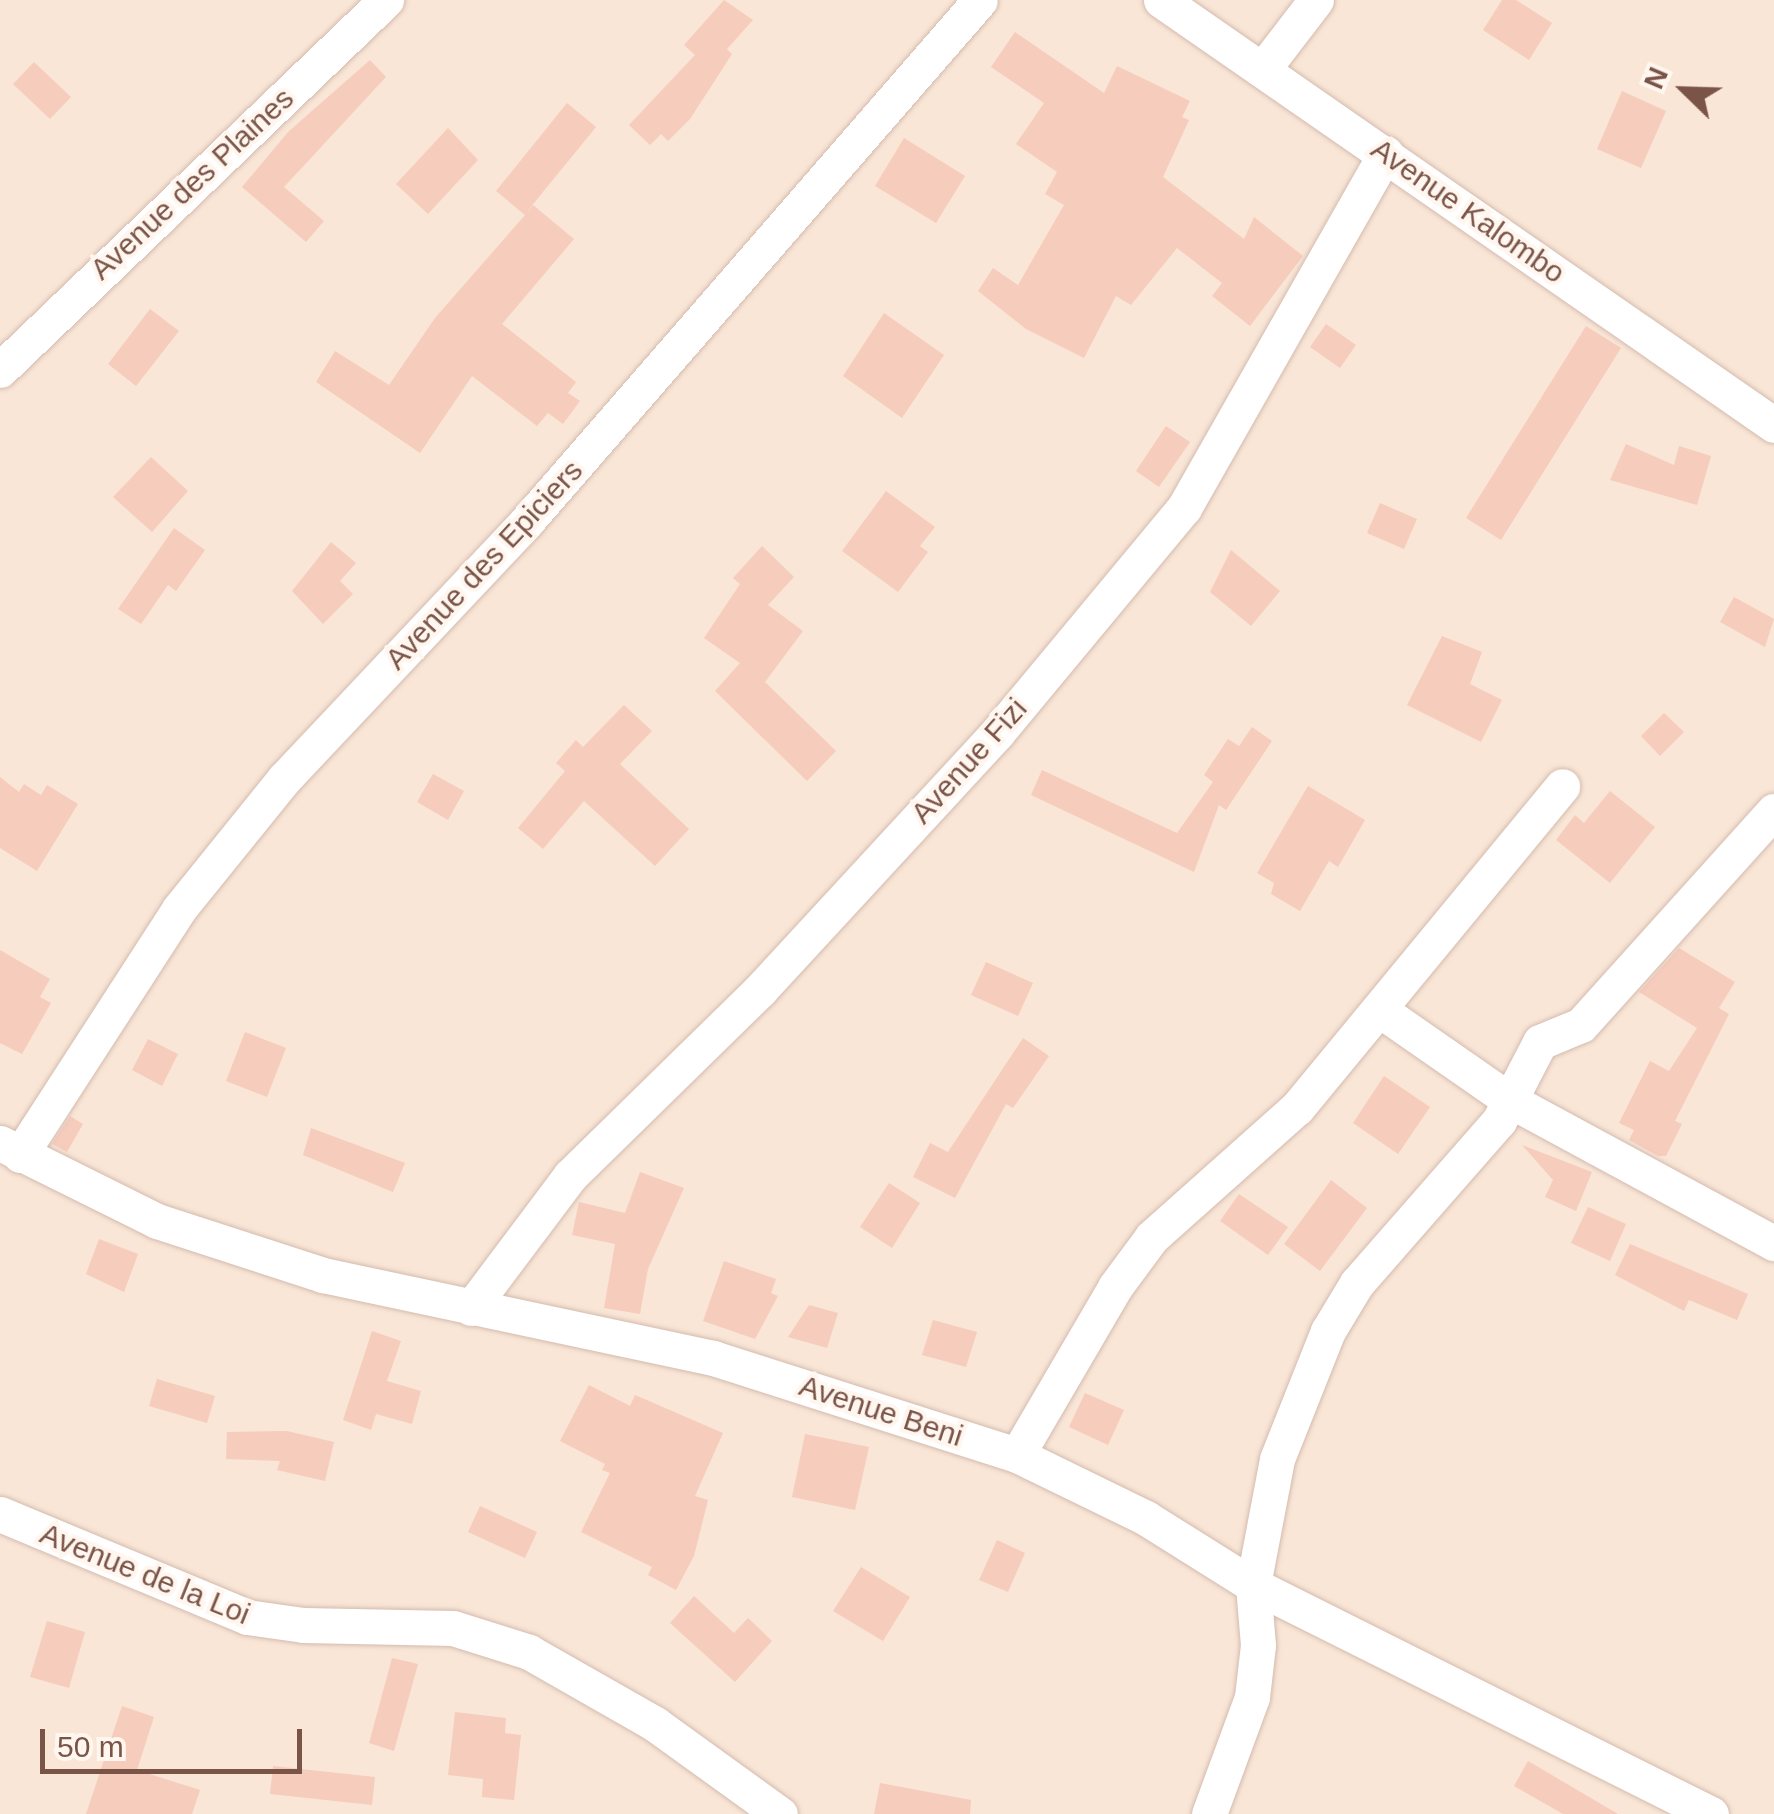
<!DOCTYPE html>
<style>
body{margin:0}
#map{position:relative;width:1774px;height:1814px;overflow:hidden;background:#fef2e7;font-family:Arial,sans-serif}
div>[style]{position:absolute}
.residential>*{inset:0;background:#f9e6d7}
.building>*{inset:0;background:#f6ccbc}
.roads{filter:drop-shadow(0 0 2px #d4bbae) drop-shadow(0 0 2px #d4bbae)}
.minor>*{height:35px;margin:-17.5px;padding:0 17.5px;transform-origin:17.5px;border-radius:17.5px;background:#fff}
span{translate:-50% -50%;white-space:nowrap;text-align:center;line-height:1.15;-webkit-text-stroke:8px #fff7ef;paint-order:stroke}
.street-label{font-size:30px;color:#7b5448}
.north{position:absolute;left:1634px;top:40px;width:100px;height:100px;-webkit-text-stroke:8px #fff7ef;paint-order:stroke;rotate:293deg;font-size:28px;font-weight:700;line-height:40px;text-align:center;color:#7b5448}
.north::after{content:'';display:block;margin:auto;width:35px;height:45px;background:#7b5448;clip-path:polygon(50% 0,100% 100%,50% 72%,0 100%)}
.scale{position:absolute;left:40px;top:1729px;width:262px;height:45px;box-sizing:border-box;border:5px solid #7b5448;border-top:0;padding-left:12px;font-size:30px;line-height:35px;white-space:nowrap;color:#7b5448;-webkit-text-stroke:8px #fff7ef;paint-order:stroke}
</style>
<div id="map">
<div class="residential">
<i style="clip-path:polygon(0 0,1774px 0,1774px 1814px,0 1814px)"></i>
</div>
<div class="building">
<i style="clip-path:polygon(724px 0,753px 20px,727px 49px,732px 54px,690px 119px,668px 141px,661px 134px,650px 145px,629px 125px,695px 55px,684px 45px)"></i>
<i style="clip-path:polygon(1502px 0,1516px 0,1552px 23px,1529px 60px,1483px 30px)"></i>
<i style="clip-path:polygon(1015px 32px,1104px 93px,1117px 66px,1190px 101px,1182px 117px,1189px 120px,1163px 177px,1244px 239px,1254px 217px,1303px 256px,1250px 326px,1212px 296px,1222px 283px,1177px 248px,1131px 305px,1116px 296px,1084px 358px,1026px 329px,978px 291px,993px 268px,1018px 285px,1064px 205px,1045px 194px,1057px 172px,1016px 144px,1044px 103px,991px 67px)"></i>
<i style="clip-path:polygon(370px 60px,386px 77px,284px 187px,324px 221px,306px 242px,242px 187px,288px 132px)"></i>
<i style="clip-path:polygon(34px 62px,71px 97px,50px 119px,13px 84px)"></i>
<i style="clip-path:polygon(1622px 91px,1666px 111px,1641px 168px,1597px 149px)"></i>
<i style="clip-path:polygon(567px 103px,596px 127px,525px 214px,533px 205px,574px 239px,502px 324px,576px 382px,568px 393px,580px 401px,563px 424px,548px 413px,537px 426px,472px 376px,420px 453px,316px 382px,335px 351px,389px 385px,435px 318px,525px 215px,496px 191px)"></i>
<i style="clip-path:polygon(448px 128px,478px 160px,428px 214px,396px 184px)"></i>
<i style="clip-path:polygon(904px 138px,965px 176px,936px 223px,875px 186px)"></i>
<i style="clip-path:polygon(150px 309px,179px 331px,136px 386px,108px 364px)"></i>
<i style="clip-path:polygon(884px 313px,944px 355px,902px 418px,843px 376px)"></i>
<i style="clip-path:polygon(1326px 324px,1356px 345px,1340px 368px,1310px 347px)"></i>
<i style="clip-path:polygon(1586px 326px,1621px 348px,1501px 540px,1466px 518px)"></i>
<i style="clip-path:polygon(1166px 426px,1190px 442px,1159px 487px,1136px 471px)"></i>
<i style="clip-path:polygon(1626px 444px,1674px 465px,1679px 446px,1711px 456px,1697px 505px,1610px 480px)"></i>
<i style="clip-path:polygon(151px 457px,188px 491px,152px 532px,113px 497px)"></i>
<i style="clip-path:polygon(886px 491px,935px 527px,920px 546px,928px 552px,898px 592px,842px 551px)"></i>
<i style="clip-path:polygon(1380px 503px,1417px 519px,1404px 549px,1367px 533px)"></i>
<i style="clip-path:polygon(174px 528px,205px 550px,176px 591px,168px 585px,141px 624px,118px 609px)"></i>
<i style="clip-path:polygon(331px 542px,356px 563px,340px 581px,353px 594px,323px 624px,292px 591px)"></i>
<i style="clip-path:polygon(762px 546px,794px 577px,768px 605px,803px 631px,765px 682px,836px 751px,807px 781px,715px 691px,740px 663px,704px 638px,740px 584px,733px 578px)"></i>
<i style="clip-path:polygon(1231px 550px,1280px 591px,1251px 626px,1210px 592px)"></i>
<i style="clip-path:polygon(1734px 597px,1774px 619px,1765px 647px,1720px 622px)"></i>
<i style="clip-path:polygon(1442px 636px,1482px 652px,1470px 684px,1502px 700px,1481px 742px,1407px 705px)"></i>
<i style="clip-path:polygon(624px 705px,652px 731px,620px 764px,689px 829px,655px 866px,584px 801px,543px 849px,518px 828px,565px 771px,556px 763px,576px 740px,583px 747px)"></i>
<i style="clip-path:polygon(1664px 713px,1684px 732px,1660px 756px,1641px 736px)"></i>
<i style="clip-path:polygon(1252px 727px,1272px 741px,1226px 810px,1219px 805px,1194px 872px,1031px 795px,1042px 770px,1177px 833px,1213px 782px,1204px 775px,1228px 739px,1239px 746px)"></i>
<i style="clip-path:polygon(433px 774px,464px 791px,448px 820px,417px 802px)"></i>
<i style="clip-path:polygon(0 777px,19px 792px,24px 784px,41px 795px,47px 785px,78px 804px,37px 871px,0 848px)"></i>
<i style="clip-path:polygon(1308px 786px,1365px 820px,1338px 867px,1329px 861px,1300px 911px,1271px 894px,1274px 883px,1257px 873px)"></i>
<i style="clip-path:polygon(1610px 791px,1655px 827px,1610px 883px,1556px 840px,1575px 815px,1584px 823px)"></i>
<i style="clip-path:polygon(1679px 948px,1735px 982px,1719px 1008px,1729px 1014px,1675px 1121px,1682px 1124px,1666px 1156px,1658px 1156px,1629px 1140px,1634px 1130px,1619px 1123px,1650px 1061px,1669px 1071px,1697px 1028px,1639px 992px)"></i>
<i style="clip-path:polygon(0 950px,50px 979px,40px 997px,51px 1003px,22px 1054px,0 1043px)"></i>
<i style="clip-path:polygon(986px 962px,1033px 983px,1018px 1016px,971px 995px)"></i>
<i style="clip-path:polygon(245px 1032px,286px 1048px,267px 1097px,226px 1081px)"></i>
<i style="clip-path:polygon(1023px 1038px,1049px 1056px,1013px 1108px,1006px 1104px,955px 1198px,913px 1177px,930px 1143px,948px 1152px)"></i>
<i style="clip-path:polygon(148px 1039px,178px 1054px,162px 1086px,132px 1070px)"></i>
<i style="clip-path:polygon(1384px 1076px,1430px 1107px,1398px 1154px,1353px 1123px)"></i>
<i style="clip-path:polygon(70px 1116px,83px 1124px,67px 1152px,52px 1144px)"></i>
<i style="clip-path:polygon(311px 1128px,405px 1163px,393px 1192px,303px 1155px)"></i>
<i style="clip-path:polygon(1522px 1145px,1592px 1172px,1576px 1211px,1545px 1197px,1553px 1180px)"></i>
<i style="clip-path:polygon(640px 1172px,684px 1188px,648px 1269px,640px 1314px,604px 1308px,615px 1244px,572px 1235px,579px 1202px,625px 1213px)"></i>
<i style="clip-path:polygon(1331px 1180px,1367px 1208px,1320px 1271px,1284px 1244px)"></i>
<i style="clip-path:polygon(889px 1183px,920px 1203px,892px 1248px,860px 1227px)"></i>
<i style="clip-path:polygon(1239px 1194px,1288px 1227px,1268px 1255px,1220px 1221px)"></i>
<i style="clip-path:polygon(1588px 1207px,1626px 1224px,1610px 1261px,1571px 1243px)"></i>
<i style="clip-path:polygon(99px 1239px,138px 1254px,124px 1292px,86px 1274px)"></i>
<i style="clip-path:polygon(1630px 1244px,1748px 1294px,1737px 1320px,1689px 1300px,1684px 1311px,1615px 1275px)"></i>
<i style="clip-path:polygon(724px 1261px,776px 1279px,771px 1293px,778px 1296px,755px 1339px,703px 1321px)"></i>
<i style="clip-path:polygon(809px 1305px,838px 1313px,827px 1348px,788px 1337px)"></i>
<i style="clip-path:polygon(933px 1320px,977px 1332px,966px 1367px,922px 1355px)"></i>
<i style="clip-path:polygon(372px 1331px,401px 1341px,387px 1381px,421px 1391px,412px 1424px,376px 1414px,371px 1430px,343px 1420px)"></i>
<i style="clip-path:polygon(157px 1379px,215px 1396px,207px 1423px,149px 1406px)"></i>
<i style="clip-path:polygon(589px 1385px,630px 1406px,635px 1395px,723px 1433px,695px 1496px,708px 1500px,694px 1556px,676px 1590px,648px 1575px,652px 1567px,581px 1532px,610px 1473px,602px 1470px,605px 1464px,560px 1441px)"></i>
<i style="clip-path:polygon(1085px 1393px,1124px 1410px,1108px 1445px,1069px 1427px)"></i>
<i style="clip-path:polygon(287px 1431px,334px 1442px,325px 1481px,277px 1470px,280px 1461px,226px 1459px,227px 1432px)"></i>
<i style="clip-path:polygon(805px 1434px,869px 1447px,855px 1510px,792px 1497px)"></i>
<i style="clip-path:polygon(480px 1506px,537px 1532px,525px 1558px,468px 1532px)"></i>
<i style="clip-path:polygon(997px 1540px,1025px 1553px,1008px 1592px,979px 1580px)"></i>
<i style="clip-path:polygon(861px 1567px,910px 1597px,883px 1641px,833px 1611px)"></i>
<i style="clip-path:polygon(694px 1596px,734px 1633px,748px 1618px,772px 1641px,735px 1682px,670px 1623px)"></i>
<i style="clip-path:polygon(47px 1621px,85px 1632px,69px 1688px,30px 1677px)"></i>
<i style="clip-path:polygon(392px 1658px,418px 1664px,394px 1751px,369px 1743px)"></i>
<i style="clip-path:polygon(122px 1706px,154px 1717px,137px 1770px,200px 1790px,192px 1814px,86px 1814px)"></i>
<i style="clip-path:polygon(455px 1712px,506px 1718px,505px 1733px,521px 1735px,514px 1800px,482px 1797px,483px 1779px,448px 1775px)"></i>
<i style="clip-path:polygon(1528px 1761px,1618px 1814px,1563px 1814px,1514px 1786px)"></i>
<i style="clip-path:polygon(273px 1766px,375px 1777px,372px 1805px,270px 1794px)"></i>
<i style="clip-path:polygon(880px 1783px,971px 1800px,970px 1814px,874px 1814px)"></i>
</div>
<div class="roads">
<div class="minor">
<i style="left:1161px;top:0;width:746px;rotate:34.73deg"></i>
<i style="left:1263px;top:69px;width:87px;rotate:-52.5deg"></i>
<i style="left:0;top:370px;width:535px;rotate:-43.79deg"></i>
<i style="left:1380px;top:1010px;width:160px;rotate:34.8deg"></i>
<i style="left:1511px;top:1101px;width:299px;rotate:28.4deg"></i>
<i style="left:0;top:1143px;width:175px;rotate:26.4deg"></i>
<i style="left:157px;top:1221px;width:175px;rotate:18deg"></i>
<i style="left:323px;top:1275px;width:399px;rotate:12deg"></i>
<i style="left:713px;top:1358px;width:319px;rotate:17.7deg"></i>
<i style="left:1017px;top:1455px;width:144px;rotate:26deg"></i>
<i style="left:1146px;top:1518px;width:126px;rotate:32.1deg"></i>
<i style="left:1253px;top:1585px;width:512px;rotate:26.57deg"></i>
<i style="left:20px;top:1155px;width:293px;rotate:-57.1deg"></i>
<i style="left:179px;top:909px;width:167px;rotate:-51.1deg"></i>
<i style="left:284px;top:779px;width:354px;rotate:-46.7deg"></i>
<i style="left:527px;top:521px;width:690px;rotate:-48.99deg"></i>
<i style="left:471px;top:1308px;width:165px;rotate:-53.1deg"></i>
<i style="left:570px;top:1176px;width:266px;rotate:-44.4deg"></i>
<i style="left:760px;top:990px;width:350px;rotate:-47.3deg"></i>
<i style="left:997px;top:733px;width:293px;rotate:-50.3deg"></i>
<i style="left:1184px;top:508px;width:408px;rotate:-60.4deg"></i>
<i style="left:1017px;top:1455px;width:194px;rotate:-59.7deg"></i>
<i style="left:1115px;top:1287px;width:62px;rotate:-53.5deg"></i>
<i style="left:1152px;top:1237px;width:194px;rotate:-41.7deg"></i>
<i style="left:1297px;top:1108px;width:417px;rotate:-50.5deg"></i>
<i style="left:0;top:1514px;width:268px;rotate:22.6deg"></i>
<i style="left:247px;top:1617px;width:57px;rotate:8.1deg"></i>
<i style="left:303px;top:1625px;width:150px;rotate:1.1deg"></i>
<i style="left:453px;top:1628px;width:80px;rotate:17.5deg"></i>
<i style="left:529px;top:1652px;width:145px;rotate:29.7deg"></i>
<i style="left:655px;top:1724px;width:154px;rotate:35.8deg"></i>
<i style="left:1209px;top:1814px;width:125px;rotate:-69.8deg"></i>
<i style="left:1252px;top:1697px;width:52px;rotate:-83.4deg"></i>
<i style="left:1258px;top:1645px;width:60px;rotate:-94.8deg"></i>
<i style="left:1253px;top:1585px;width:128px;rotate:-79.2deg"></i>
<i style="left:1277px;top:1459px;width:138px;rotate:-68.3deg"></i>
<i style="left:1328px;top:1331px;width:56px;rotate:-58.9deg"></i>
<i style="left:1357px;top:1283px;width:215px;rotate:-48.8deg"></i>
<i style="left:1499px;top:1121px;width:89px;rotate:-62.6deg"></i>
<i style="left:1540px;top:1042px;width:44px;rotate:-22.5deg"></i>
<i style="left:1581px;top:1025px;width:288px;rotate:-48deg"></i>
</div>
</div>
<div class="street-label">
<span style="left:192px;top:184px;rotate:-43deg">Avenue des Plaines</span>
<span style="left:1468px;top:211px;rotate:35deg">Avenue Kalombo</span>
<span style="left:484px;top:565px;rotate:-47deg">Avenue des Epiciers</span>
<span style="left:969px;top:761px;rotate:-48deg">Avenue Fizi</span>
<span style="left:881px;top:1411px;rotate:18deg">Avenue Beni</span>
<span style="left:145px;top:1574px;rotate:22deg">Avenue de la Loi</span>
</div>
<div class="north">N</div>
<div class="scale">50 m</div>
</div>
